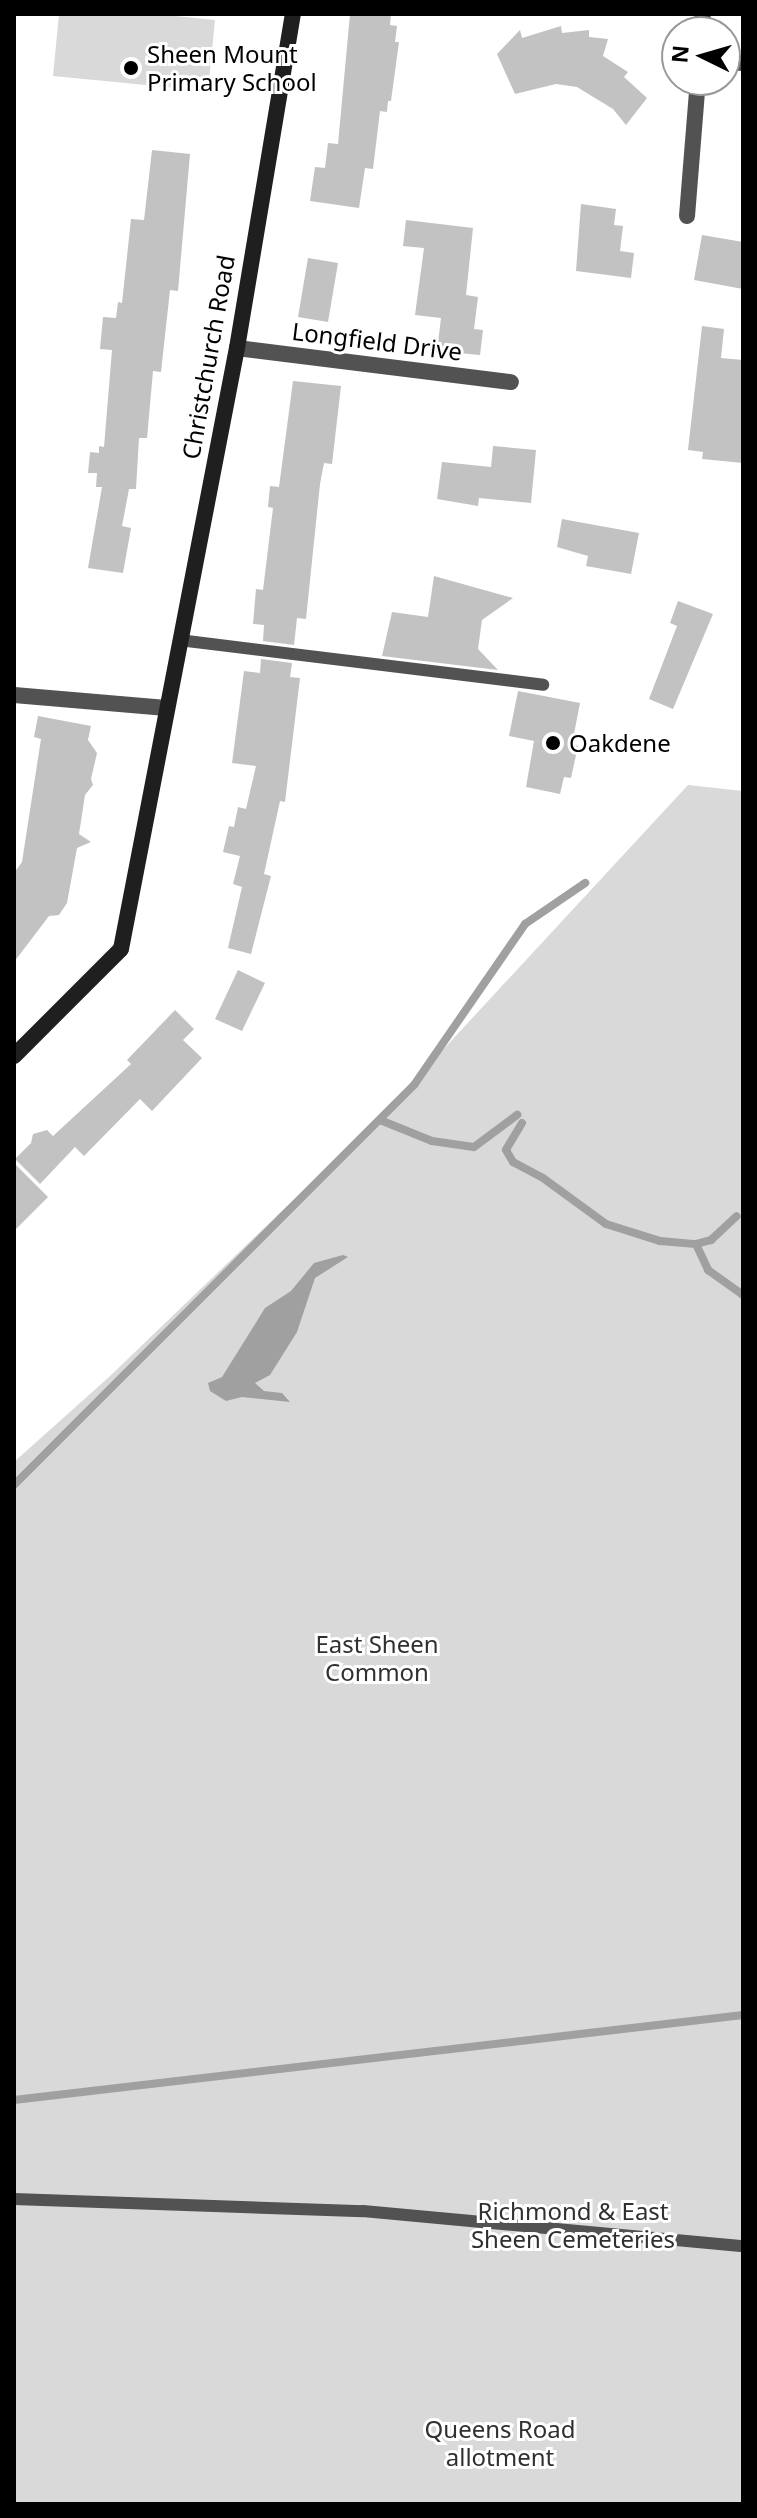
<!DOCTYPE html>
<style>
body{margin:0}
#map{position:relative;width:757px;height:2518px;overflow:hidden;background:#fff;font-family:"Noto Sans",sans-serif}
div>[style]{position:absolute}
.green>*{inset:0;background:#d9d9d9}
.water>*{inset:0;background:#a0a0a0}
.stream>*{height:8px;margin:-4px;padding:0 4px;transform-origin:4px;border-radius:4px;background:#a0a0a0}
.building>*{inset:0;background:#c2c2c2}
.lane>*{height:12px;margin:-6px;padding:0 6px;transform-origin:6px;border-radius:6px;background:#525252}
.street>*{height:16px;margin:-8px;padding:0 8px;transform-origin:8px;border-radius:8px;background:#525252}
.secondary>*{height:16px;margin:-8px;padding:0 8px;transform-origin:8px;border-radius:8px;background:#1f1f1f}
.dots>*{width:22px;height:22px;translate:-50% -50%;box-sizing:border-box;border:4px solid #fff;border-radius:50%}
span{translate:-50% -50%;white-space:nowrap;text-align:center;line-height:1.15;-webkit-text-stroke:6px #fff;paint-order:stroke}
.poi-label{font-size:24px;color:#000}
.left{translate:0 -50%;text-align:left}
.street-label{font-size:24px;color:#000}
.park-label{font-size:24px;color:#303030}
.frame{position:absolute;inset:0;border:16px solid #000;pointer-events:none}
.north{position:absolute;left:661px;top:16px;width:80px;height:80px;box-sizing:border-box;background:#fff;border:2px solid #999;border-radius:50%;rotate:275deg;font-size:22px;font-weight:700;line-height:32px;text-align:center;color:#000}
.north::after{content:'';display:block;margin:auto;width:28px;height:36px;background:#000;clip-path:polygon(50% 0,100% 100%,50% 72%,0 100%)}
</style>
<div id="map">
<div class="green">
<i style="clip-path:polygon(59px 14px,155px 14px,215px 20px,208px 91px,53px 76px)"></i>
<i style="clip-path:polygon(688px 785px,743px 791px,743px 2504px,14px 2504px,14px 1462px,109px 1377px,390px 1107px)"></i>
</div>
<div class="water">
<i style="clip-path:polygon(343px 1255px,348px 1257px,315px 1278px,297px 1332px,270px 1375px,255px 1383px,264px 1391px,282px 1393px,290px 1402px,242px 1397px,226px 1401px,210px 1391px,208px 1383px,222px 1377px,265px 1308px,291px 1291px,314px 1263px)"></i>
</div>
<div class="stream">
<i style="left:380px;top:1120px;width:56px;rotate:22deg"></i>
<i style="left:432px;top:1141px;width:42px;rotate:8.1deg"></i>
<i style="left:474px;top:1147px;width:54px;rotate:-36.7deg"></i>
<i style="left:522px;top:1123px;width:31px;rotate:121deg"></i>
<i style="left:506px;top:1150px;width:14px;rotate:60deg"></i>
<i style="left:513px;top:1162px;width:34px;rotate:28deg"></i>
<i style="left:543px;top:1178px;width:78px;rotate:36.1deg"></i>
<i style="left:606px;top:1224px;width:57px;rotate:17.5deg"></i>
<i style="left:660px;top:1241px;width:36px;rotate:5deg"></i>
<i style="left:696px;top:1244px;width:16px;rotate:-15deg"></i>
<i style="left:711px;top:1240px;width:35px;rotate:-43deg"></i>
<i style="left:696px;top:1244px;width:29px;rotate:65deg"></i>
<i style="left:708px;top:1270px;width:43px;rotate:35.5deg"></i>
<i style="left:14px;top:1485px;width:566px;rotate:-45deg"></i>
<i style="left:414px;top:1085px;width:196px;rotate:-55.4deg"></i>
<i style="left:525px;top:924px;width:73px;rotate:-34.3deg"></i>
<i style="left:14px;top:2100px;width:734px;rotate:-6.65deg"></i>
</div>
<div class="building">
<i style="clip-path:polygon(350px 14px,391px 14px,390px 25px,397px 26px,395px 42px,399px 42px,391px 101px,388px 101px,387px 112px,380px 111px,373px 169px,365px 168px,359px 208px,310px 201px,315px 167px,325px 168px,328px 143px,338px 144px)"></i>
<i style="clip-path:polygon(561px 26px,562px 33px,589px 30px,589px 37px,608px 39px,603px 56px,628px 72px,624px 77px,647px 98px,626px 125px,613px 109px,577px 87px,556px 84px,515px 94px,497px 54px,520px 30px,522px 38px)"></i>
<i style="clip-path:polygon(152px 150px,190px 154px,178px 291px,170px 290px,161px 372px,153px 371px,147px 438px,139px 438px,136px 489px,129px 489px,122px 526px,131px 528px,123px 573px,88px 568px,102px 487px,96px 487px,97px 473px,88px 473px,90px 452px,99px 453px,99px 446px,104px 447px,112px 350px,100px 349px,103px 317px,116px 318px,118px 302px,122px 303px,131px 219px,144px 220px)"></i>
<i style="clip-path:polygon(581px 204px,616px 209px,614px 225px,623px 226px,620px 251px,634px 253px,631px 278px,576px 271px)"></i>
<i style="clip-path:polygon(406px 220px,473px 228px,466px 295px,478px 297px,474px 329px,483px 330px,480px 355px,437px 351px,441px 318px,415px 315px,424px 248px,403px 246px)"></i>
<i style="clip-path:polygon(702px 235px,743px 242px,743px 289px,694px 280px)"></i>
<i style="clip-path:polygon(308px 258px,338px 263px,328px 322px,298px 317px)"></i>
<i style="clip-path:polygon(702px 326px,724px 329px,721px 358px,743px 360px,743px 463px,702px 459px,703px 452px,688px 450px)"></i>
<i style="clip-path:polygon(293px 381px,341px 386px,332px 464px,324px 463px,320px 484px,306px 619px,297px 618px,294px 645px,263px 641px,264px 625px,253px 624px,256px 589px,263px 590px,273px 508px,268px 507px,270px 486px,279px 487px)"></i>
<i style="clip-path:polygon(493px 446px,536px 450px,531px 503px,479px 498px,478px 506px,437px 499px,442px 462px,491px 467px)"></i>
<i style="clip-path:polygon(562px 519px,639px 533px,631px 574px,586px 566px,588px 556px,557px 547px)"></i>
<i style="clip-path:polygon(434px 576px,513px 598px,482px 620px,478px 649px,498px 670px,382px 656px,392px 612px,428px 617px)"></i>
<i style="clip-path:polygon(678px 601px,713px 614px,673px 709px,649px 699px,677px 626px,670px 623px)"></i>
<i style="clip-path:polygon(261px 659px,292px 663px,290px 677px,300px 678px,285px 802px,280px 801px,264px 874px,271px 876px,251px 954px,228px 948px,242px 887px,233px 884px,240px 856px,223px 852px,229px 826px,234px 827px,238px 807px,246px 809px,256px 766px,232px 763px,244px 671px,260px 673px)"></i>
<i style="clip-path:polygon(518px 691px,580px 703px,572px 744px,578px 746px,571px 778px,564px 777px,560px 794px,526px 787px,534px 741px,509px 736px)"></i>
<i style="clip-path:polygon(38px 716px,91px 726px,88px 740px,97px 753px,91px 779px,93px 785px,85px 795px,79px 834px,91px 842px,77px 848px,67px 903px,59px 915px,49px 916px,14px 962px,14px 873px,22px 862px,41px 739px,34px 737px)"></i>
<i style="clip-path:polygon(238px 970px,265px 983px,242px 1031px,215px 1019px)"></i>
<i style="clip-path:polygon(175px 1010px,194px 1029px,183px 1040px,202px 1058px,152px 1111px,140px 1099px,84px 1156px,75px 1147px,40px 1184px,15px 1159px,31px 1143px,33px 1134px,47px 1130px,53px 1136px,131px 1064px,127px 1060px)"></i>
<i style="clip-path:polygon(14px 1163px,48px 1197px,14px 1231px)"></i>
</div>
<div class="lane">
<i style="left:179px;top:640px;width:367px;rotate:7deg"></i>
<i style="left:14px;top:2199px;width:349px;rotate:2deg"></i>
<i style="left:363px;top:2211px;width:382px;rotate:5.3deg"></i>
</div>
<div class="street">
<i style="left:701px;top:32px;width:18px;rotate:-84deg"></i>
<i style="left:725px;top:62px;width:18px;rotate:3deg"></i>
<i style="left:687px;top:216px;width:136px;rotate:-85.4deg"></i>
<i style="left:237px;top:348px;width:276px;rotate:7.1deg"></i>
<i style="left:14px;top:695px;width:153px;rotate:4.9deg"></i>
</div>
<div class="secondary">
<i style="left:14px;top:1056px;width:151px;rotate:-45deg"></i>
<i style="left:121px;top:949px;width:612px;rotate:-79.08deg"></i>
<i style="left:237px;top:348px;width:339px;rotate:-80.5deg"></i>
</div>
<div class="dots">
<i style="left:131px;top:68px;background:#000"></i>
<i style="left:553px;top:743px;background:#000"></i>
</div>
<div class="poi-label">
<span class="left" style="left:147px;top:68px">Sheen Mount<br>Primary School</span>
<span class="left" style="left:569px;top:743px">Oakdene</span>
</div>
<div class="street-label">
<span style="left:377px;top:341px;rotate:7deg">Longfield Drive</span>
<span style="left:208px;top:357px;rotate:-80deg">Christchurch Road</span>
</div>
<div class="park-label">
<span style="left:377px;top:1658px">East Sheen<br>Common</span>
<span style="left:573px;top:2225px">Richmond &amp; East<br>Sheen Cemeteries</span>
<span style="left:500px;top:2443px">Queens Road<br>allotment</span>
</div>
<div class="frame"></div>
<div class="north">N</div>
</div>
